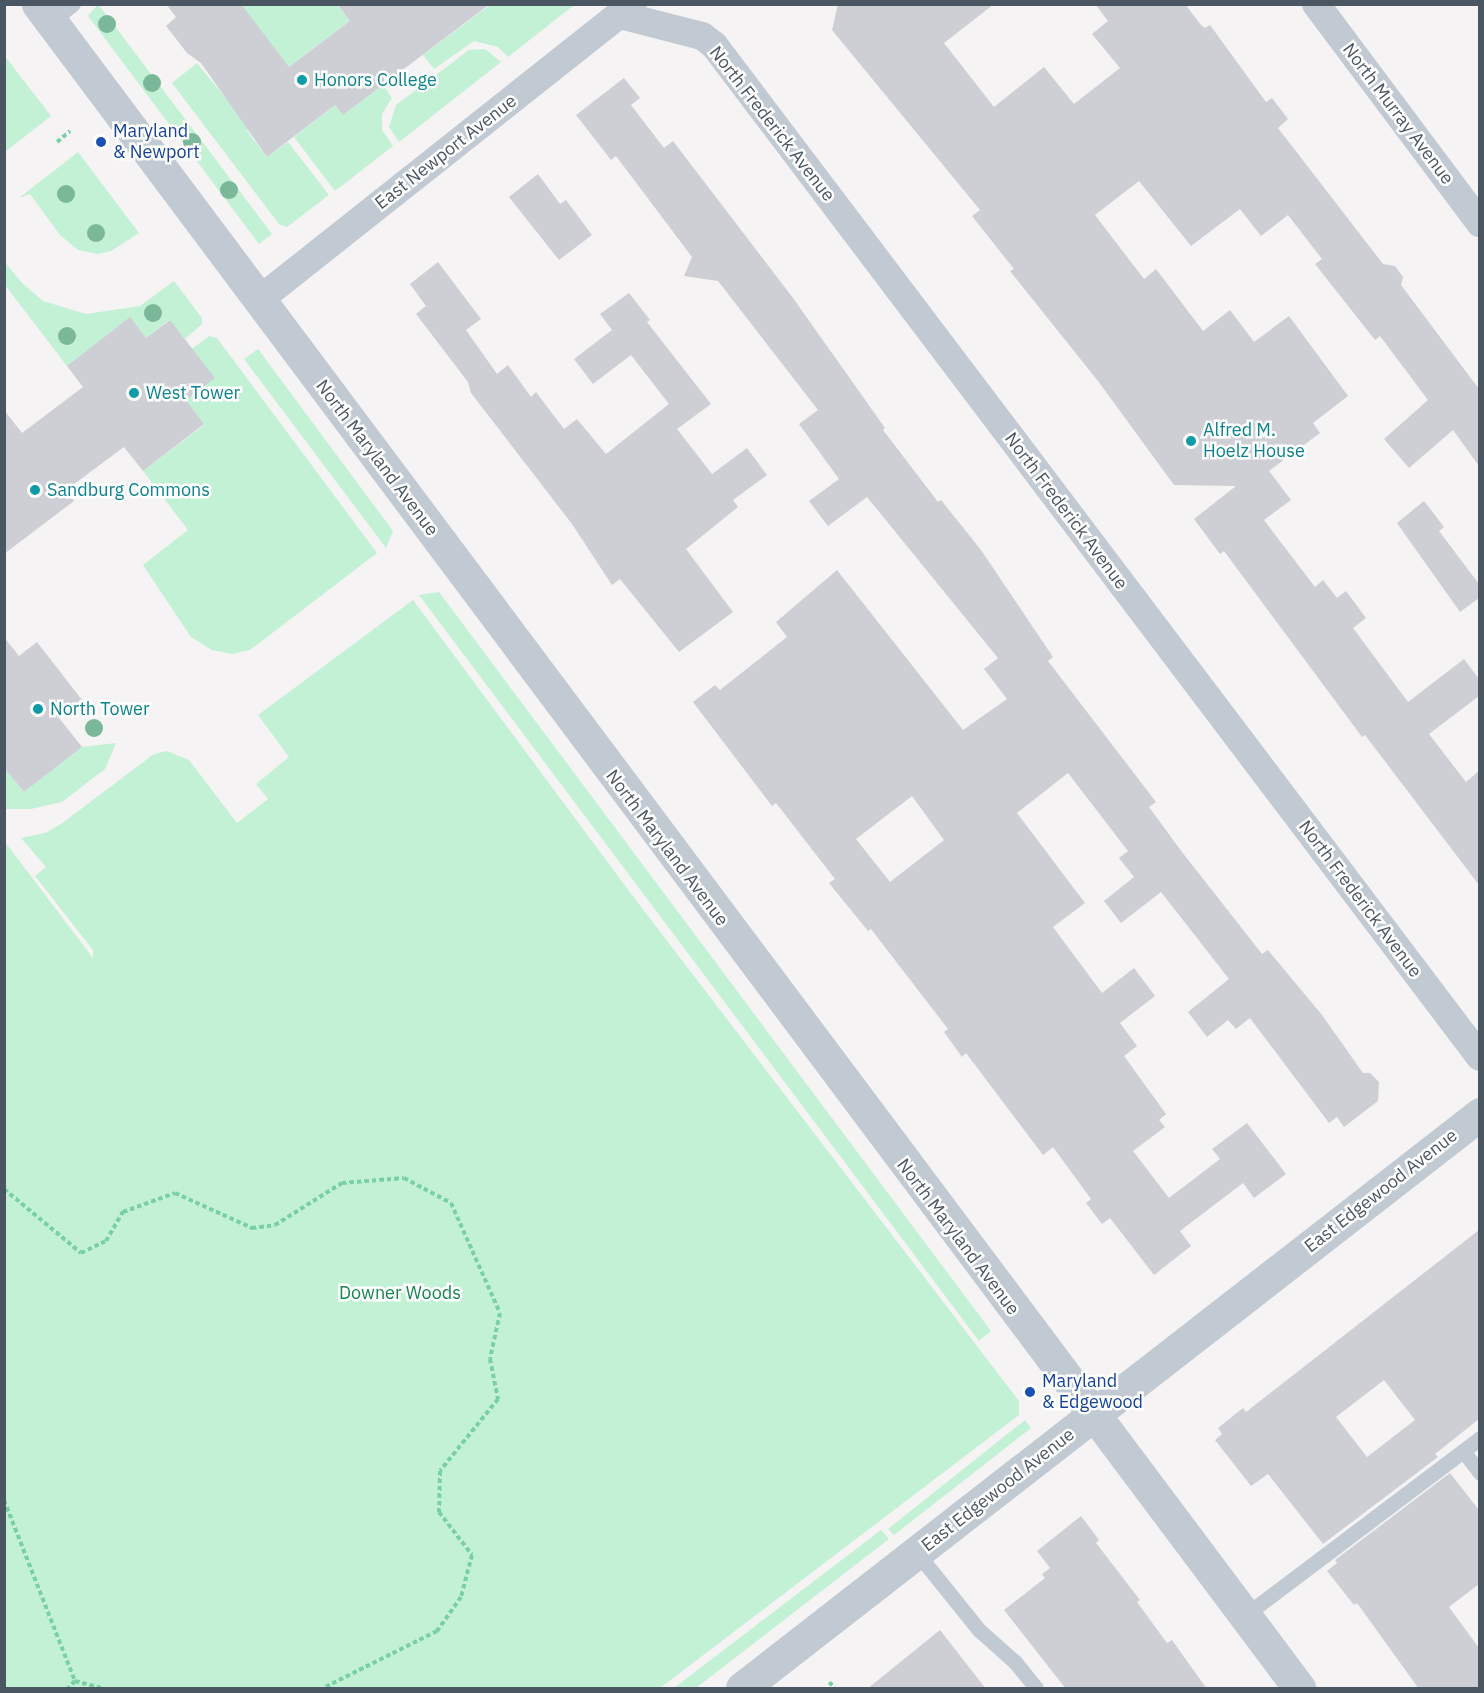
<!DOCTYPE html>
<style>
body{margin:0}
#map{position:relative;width:1484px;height:1693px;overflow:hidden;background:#f5f3f3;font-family:"IBM Plex Sans",sans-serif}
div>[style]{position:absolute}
.green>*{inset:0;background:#c3f1d5}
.building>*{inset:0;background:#cdcfd5}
.path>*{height:4px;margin-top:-2px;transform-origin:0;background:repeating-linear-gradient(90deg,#7ad0a6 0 4.5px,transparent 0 7.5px)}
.service>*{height:15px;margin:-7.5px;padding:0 7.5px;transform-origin:7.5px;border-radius:7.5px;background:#c1cad2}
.minor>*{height:28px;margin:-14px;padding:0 14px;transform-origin:14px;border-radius:14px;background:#c1cad2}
.tertiary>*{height:33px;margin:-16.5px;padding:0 16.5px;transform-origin:16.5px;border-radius:16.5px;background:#c1cad2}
.trees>*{width:18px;height:18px;margin:-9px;border-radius:50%;background:#7bb799}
.dots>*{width:16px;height:16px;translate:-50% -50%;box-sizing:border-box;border:3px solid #fff;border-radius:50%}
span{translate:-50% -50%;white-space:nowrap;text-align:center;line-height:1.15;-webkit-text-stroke:5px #fff;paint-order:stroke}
.culture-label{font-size:18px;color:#0d838f}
.left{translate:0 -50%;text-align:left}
.street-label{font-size:18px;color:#4a5661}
.transit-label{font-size:18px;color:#164399}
.park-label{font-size:18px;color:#17864f}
.frame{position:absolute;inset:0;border:6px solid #4a5661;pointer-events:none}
</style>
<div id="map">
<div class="green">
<i style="clip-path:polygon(98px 4px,272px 234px,259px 244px,88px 16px)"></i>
<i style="clip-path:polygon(228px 5px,337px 5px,350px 21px,279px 74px)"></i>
<i style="clip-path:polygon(490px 5px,574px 5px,508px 57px,498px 47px,474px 41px,434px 69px,423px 55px)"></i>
<i style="clip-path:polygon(485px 49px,501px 62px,399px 142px,389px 127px,396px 105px,469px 50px)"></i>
<i style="clip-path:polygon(4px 55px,51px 116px,5px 152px,4px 152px)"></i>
<i style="clip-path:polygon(197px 63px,250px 128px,247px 131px,267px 157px,288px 142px,329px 195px,287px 227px,279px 224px,172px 83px)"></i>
<i style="clip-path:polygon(383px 85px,392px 98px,382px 114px,382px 130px,393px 146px,335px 191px,294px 137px,335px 105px,343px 115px)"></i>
<i style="clip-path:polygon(78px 152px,139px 233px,111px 251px,98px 254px,78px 250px,60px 235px,30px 194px,19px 198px)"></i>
<i style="clip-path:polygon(4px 261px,22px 283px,43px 301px,86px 314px,140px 306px,174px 281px,202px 318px,202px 324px,185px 339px,169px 320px,146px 338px,130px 318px,67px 366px,5px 285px)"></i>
<i style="clip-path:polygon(209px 336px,217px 338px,377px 553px,250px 650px,232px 654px,212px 650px,191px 637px,143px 565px,188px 530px,143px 471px,204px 425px,186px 400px,192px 349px)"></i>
<i style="clip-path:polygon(258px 349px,393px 531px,386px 548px,244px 359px)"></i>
<i style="clip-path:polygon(439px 592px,991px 1331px,979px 1341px,419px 595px)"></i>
<i style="clip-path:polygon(413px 600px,632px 895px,1019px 1401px,1019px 1415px,660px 1688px,5px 1688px,5px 842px,93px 958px,93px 950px,35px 876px,46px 867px,21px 838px,45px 833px,61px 824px,154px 754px,167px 751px,189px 760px,237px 823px,268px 799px,256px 784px,289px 757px,258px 715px)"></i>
<i style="clip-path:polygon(116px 743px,105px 769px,62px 802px,31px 809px,5px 809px,4px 768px,24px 792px,82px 747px)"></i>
<i style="clip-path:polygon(1025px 1420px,1031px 1428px,894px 1535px,888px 1529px)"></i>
<i style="clip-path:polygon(881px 1530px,889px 1539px,696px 1688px,674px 1688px)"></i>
</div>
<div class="building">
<i style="clip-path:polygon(166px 4px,241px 4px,289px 67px,350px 21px,337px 4px,490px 4px,343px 115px,335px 105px,267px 157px,201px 63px,187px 53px,166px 26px,176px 17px)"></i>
<i style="clip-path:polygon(838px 4px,994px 4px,944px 43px,994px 107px,1044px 67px,1074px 104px,1120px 68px,1092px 34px,1108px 21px,1095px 4px,1185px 4px,1201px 25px,1205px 28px,1210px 25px,1266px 102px,1272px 98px,1288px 119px,1278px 128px,1383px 264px,1395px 266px,1403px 277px,1401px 285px,1479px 389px,1479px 466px,1453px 430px,1409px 468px,1384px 439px,1428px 400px,1380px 336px,1375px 340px,1315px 264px,1322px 259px,1288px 215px,1261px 236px,1240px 209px,1191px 246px,1139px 181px,1095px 215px,1144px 279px,1156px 269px,1203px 331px,1230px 310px,1254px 342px,1289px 316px,1348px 396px,1313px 423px,1320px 433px,1269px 471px,1291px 500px,1264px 520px,1315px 587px,1323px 580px,1337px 598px,1346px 591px,1366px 618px,1353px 628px,1408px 702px,1464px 659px,1479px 679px,1479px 696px,1429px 734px,1466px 782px,1479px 771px,1479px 885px,1365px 735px,1362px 737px,1224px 551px,1220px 554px,1194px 519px,1236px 486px,1174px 485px,1098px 381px,1010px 271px,1014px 269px,972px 216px,980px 210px,832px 30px)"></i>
<i style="clip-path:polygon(evenodd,624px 78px,640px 98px,631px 105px,664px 148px,673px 141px,793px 298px,885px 428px,883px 430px,938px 502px,941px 500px,981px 550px,1053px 657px,1048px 661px,1156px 802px,1149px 807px,1182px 852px,1262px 954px,1268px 950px,1322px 1015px,1363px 1073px,1370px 1073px,1379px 1082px,1378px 1101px,1344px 1127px,1337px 1117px,1329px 1123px,1250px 1018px,1236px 1029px,1228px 1020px,1207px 1037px,1188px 1012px,1229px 979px,1161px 892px,1121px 923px,1104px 901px,1134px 877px,1119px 858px,1128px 851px,1068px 773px,1017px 813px,1085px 903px,1053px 927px,1102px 993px,1134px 968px,1155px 996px,1120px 1023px,1137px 1046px,1124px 1056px,1166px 1114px,1159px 1120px,1165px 1127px,1133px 1151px,1169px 1198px,1220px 1159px,1212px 1149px,1247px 1123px,1286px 1174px,1254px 1198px,1243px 1183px,1180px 1231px,1191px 1246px,1154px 1275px,1110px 1218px,1102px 1224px,1086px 1203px,1091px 1199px,1053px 1147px,1043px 1155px,966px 1053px,962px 1057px,944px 1032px,948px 1029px,871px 929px,868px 931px,829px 883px,835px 879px,776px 803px,772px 806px,693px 702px,715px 685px,720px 690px,787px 637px,776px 622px,837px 570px,963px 730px,1007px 699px,984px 669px,998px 658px,867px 497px,828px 526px,809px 501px,839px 479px,799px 424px,818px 410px,718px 281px,684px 276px,692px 257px,616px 156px,611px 160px,576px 115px,624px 78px,912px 796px,944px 840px,890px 882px,856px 839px,912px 796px)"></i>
<i style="clip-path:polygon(538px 174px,560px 204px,566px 200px,592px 235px,559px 260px,509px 197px)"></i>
<i style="clip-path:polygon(438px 262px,481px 319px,466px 330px,497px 374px,508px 365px,531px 397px,536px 392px,564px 429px,577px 419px,606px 454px,669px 404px,631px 355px,593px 384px,574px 359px,612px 330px,600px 314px,629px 293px,650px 320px,647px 322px,711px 404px,677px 429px,712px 474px,747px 448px,767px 475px,733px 500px,738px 507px,686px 549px,733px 612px,679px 652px,620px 579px,612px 585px,572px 524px,471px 393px,468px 382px,416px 314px,426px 306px,410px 284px)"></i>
<i style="clip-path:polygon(130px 317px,146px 338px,170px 320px,215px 378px,186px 400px,204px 424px,143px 471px,124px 447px,66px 490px,74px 501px,4px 554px,4px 410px,22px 433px,83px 387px,67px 366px)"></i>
<i style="clip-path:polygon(1424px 501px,1444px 527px,1439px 531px,1479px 584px,1479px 598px,1460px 612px,1397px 523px)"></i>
<i style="clip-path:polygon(4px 637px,19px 656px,37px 642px,82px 700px,59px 718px,82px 747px,24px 792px,4px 768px)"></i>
<i style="clip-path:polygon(evenodd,1479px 1230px,1479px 1419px,1435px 1454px,1438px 1457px,1323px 1544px,1268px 1474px,1251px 1486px,1215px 1440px,1222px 1434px,1218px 1428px,1243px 1408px,1246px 1412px,1479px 1230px,1384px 1380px,1415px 1420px,1367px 1457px,1336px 1417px,1384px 1380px)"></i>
<i style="clip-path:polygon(1450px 1473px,1479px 1510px,1479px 1584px,1449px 1607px,1479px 1648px,1479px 1689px,1419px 1689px,1357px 1603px,1354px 1605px,1327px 1571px,1337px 1563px,1335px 1560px)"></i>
<i style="clip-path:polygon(1081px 1516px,1099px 1540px,1096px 1543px,1140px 1600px,1137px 1602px,1167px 1643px,1172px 1640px,1207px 1689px,1066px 1689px,1004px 1610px,1045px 1578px,1042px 1574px,1050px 1568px,1037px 1551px)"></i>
<i style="clip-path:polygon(940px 1630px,986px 1689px,867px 1689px)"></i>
</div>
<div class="path">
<i style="left:57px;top:142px;width:17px;rotate:-40deg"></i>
<i style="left:4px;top:1189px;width:100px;rotate:39.7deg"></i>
<i style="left:81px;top:1253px;width:28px;rotate:-26deg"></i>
<i style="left:106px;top:1241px;width:34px;rotate:-60deg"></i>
<i style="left:123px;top:1212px;width:55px;rotate:-20.1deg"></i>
<i style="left:175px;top:1193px;width:85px;rotate:24.4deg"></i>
<i style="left:252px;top:1228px;width:23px;rotate:-7deg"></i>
<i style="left:275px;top:1225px;width:79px;rotate:-32.1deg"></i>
<i style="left:342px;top:1183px;width:62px;rotate:-4.6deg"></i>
<i style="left:404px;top:1178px;width:53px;rotate:28deg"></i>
<i style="left:451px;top:1203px;width:120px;rotate:66deg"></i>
<i style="left:500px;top:1313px;width:47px;rotate:102.3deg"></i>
<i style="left:490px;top:1359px;width:41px;rotate:78.7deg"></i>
<i style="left:498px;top:1399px;width:92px;rotate:128.9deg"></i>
<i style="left:440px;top:1471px;width:41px;rotate:91.4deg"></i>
<i style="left:439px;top:1512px;width:54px;rotate:52.5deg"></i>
<i style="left:472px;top:1555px;width:43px;rotate:104.7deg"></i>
<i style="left:461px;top:1597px;width:42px;rotate:125.2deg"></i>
<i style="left:437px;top:1631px;width:127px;rotate:153.4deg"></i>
<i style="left:4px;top:1500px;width:194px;rotate:68.6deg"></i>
<i style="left:75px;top:1681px;width:10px;rotate:135deg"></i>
<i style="left:75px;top:1681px;width:27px;rotate:15deg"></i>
<i style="left:829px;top:1682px;width:8px;rotate:45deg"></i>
</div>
<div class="service">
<i style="left:50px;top:22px;width:29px;rotate:-38deg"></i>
<i style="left:1463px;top:1451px;width:28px;rotate:52deg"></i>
<i style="left:917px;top:1553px;width:99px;rotate:51.2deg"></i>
<i style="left:979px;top:1630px;width:48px;rotate:41.6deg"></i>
<i style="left:1015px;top:1662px;width:33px;rotate:51deg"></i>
<i style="left:1244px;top:1616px;width:296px;rotate:-37deg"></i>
</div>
<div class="minor">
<i style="left:1316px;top:4px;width:274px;rotate:53.2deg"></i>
<i style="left:620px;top:15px;width:85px;rotate:14.4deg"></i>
<i style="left:702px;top:36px;width:15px;rotate:37deg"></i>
<i style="left:714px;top:45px;width:1269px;rotate:52.88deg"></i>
<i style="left:259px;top:300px;width:477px;rotate:-38.4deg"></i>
</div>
<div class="tertiary">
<i style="left:38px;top:4px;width:2104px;rotate:53.17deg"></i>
<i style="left:742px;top:1688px;width:935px;rotate:-37.87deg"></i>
</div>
<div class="trees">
<i style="left:107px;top:24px"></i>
<i style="left:152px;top:83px"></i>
<i style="left:192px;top:142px"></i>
<i style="left:229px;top:190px"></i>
<i style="left:66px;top:194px"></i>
<i style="left:96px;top:233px"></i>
<i style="left:153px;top:313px"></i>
<i style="left:67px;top:336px"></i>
<i style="left:94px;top:728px"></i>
</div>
<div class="dots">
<i style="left:302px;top:80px;background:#0f9aa8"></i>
<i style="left:101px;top:142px;background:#1a4fb4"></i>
<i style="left:134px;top:393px;background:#0f9aa8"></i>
<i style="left:1191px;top:441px;background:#0f9aa8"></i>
<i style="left:35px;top:490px;background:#0f9aa8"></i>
<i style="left:38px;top:709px;background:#0f9aa8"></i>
<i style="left:1030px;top:1392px;background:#1a4fb4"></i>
</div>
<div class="culture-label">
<span class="left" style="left:314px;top:80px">Honors College</span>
<span class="left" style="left:146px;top:393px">West Tower</span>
<span class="left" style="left:1203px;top:441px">Alfred M.<br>Hoelz House</span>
<span class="left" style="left:47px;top:490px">Sandburg Commons</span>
<span class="left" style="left:50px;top:709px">North Tower</span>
</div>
<div class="street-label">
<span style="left:1398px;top:114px;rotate:53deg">North Murray Avenue</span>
<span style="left:772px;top:124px;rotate:52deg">North Frederick Avenue</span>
<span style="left:446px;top:152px;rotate:-38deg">East Newport Avenue</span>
<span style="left:377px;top:458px;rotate:53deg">North Maryland Avenue</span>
<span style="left:1066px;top:511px;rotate:53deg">North Frederick Avenue</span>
<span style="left:667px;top:848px;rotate:53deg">North Maryland Avenue</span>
<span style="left:1360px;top:899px;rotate:53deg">North Frederick Avenue</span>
<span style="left:1381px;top:1191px;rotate:-38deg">East Edgewood Avenue</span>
<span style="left:958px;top:1237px;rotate:53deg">North Maryland Avenue</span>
<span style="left:998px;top:1490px;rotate:-38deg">East Edgewood Avenue</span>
</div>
<div class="transit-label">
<span class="left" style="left:113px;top:142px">Maryland<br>&amp; Newport</span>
<span class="left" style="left:1042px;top:1392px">Maryland<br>&amp; Edgewood</span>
</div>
<div class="park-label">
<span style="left:400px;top:1293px">Downer Woods</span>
</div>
<div class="frame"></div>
</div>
